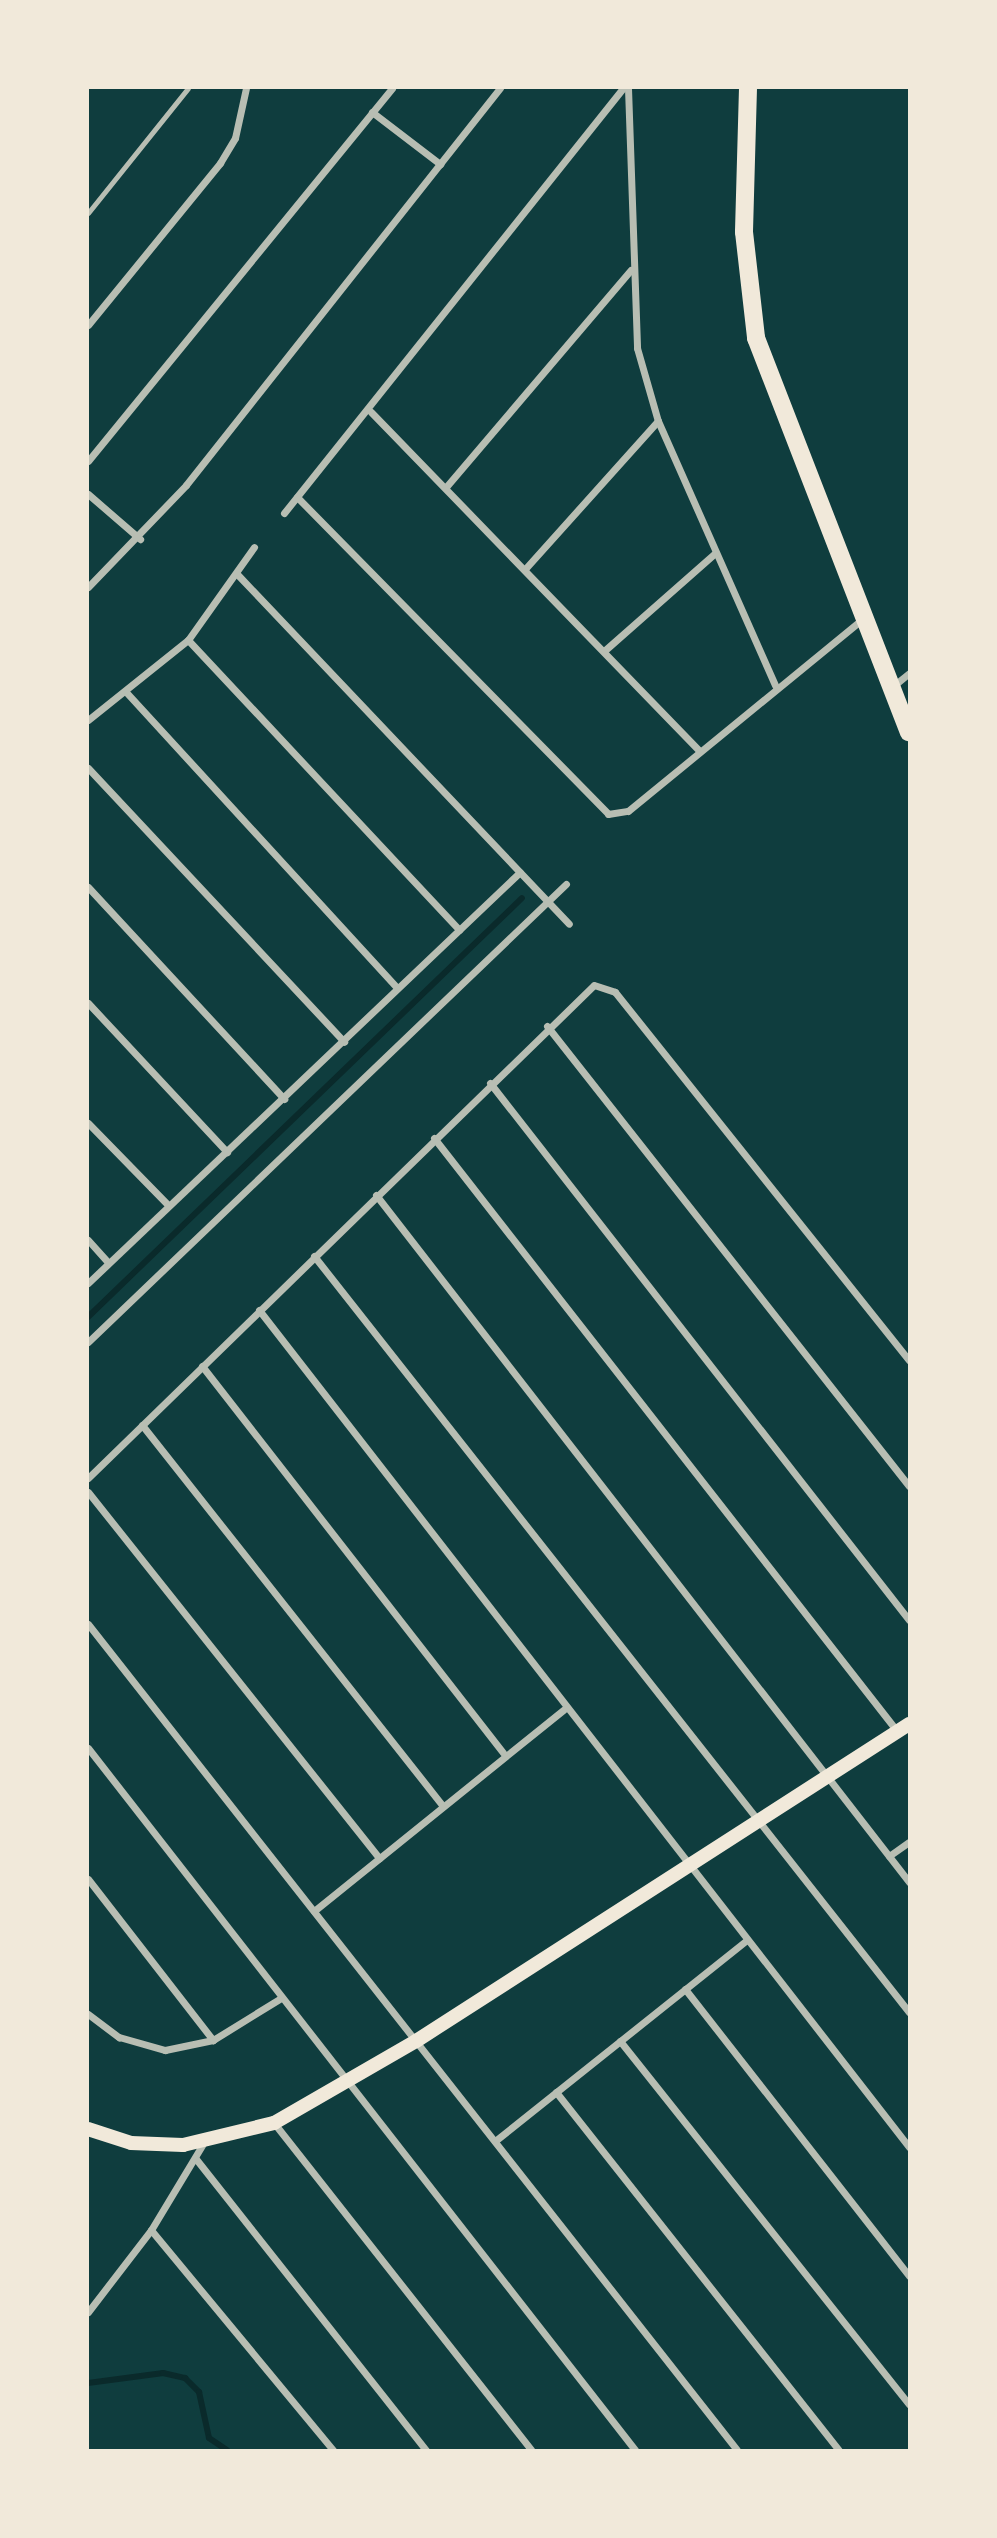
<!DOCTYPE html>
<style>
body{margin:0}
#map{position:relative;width:997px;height:2538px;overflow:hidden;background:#0f3d3e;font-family:"Fira Sans",sans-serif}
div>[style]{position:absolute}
.stream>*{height:6px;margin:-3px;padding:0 3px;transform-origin:3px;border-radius:3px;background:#0a2a2b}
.service>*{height:5px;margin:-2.5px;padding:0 2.5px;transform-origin:2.5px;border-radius:2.5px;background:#b8beb3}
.minor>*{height:7px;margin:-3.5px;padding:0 3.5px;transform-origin:3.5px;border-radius:3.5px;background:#b8beb3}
.secondary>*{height:14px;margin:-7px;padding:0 7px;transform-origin:7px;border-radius:7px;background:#f1e9da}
.primary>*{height:18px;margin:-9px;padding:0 9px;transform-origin:9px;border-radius:9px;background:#f1e9da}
span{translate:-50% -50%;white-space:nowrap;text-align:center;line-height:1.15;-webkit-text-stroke:5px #f1e9da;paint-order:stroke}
.frame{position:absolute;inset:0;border:89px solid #f1e9da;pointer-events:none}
</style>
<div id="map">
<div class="stream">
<i style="left:88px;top:1317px;width:603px;rotate:-43.99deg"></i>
<i style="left:88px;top:2383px;width:76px;rotate:-7.6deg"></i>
<i style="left:163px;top:2373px;width:23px;rotate:13deg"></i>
<i style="left:185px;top:2378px;width:20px;rotate:45deg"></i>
<i style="left:199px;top:2392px;width:47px;rotate:77.7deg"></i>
<i style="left:209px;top:2438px;width:22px;rotate:34deg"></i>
</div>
<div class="service">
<i style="left:88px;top:213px;width:160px;rotate:-51.3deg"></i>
</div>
<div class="minor">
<i style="left:628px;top:88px;width:260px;rotate:88deg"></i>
<i style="left:637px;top:348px;width:76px;rotate:74deg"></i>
<i style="left:658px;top:421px;width:289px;rotate:66.1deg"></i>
<i style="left:372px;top:112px;width:86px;rotate:37.4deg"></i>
<i style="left:88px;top:325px;width:209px;rotate:-50.8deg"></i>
<i style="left:220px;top:163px;width:29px;rotate:-59deg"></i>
<i style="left:235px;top:138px;width:51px;rotate:-77.6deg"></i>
<i style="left:371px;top:412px;width:470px;rotate:45.9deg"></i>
<i style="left:88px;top:461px;width:481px;rotate:-50.8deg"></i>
<i style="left:446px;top:487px;width:285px;rotate:-49.6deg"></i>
<i style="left:88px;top:494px;width:69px;rotate:40.9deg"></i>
<i style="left:297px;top:497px;width:444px;rotate:45.5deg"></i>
<i style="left:608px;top:814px;width:20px;rotate:-9deg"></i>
<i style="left:628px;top:811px;width:305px;rotate:-39.3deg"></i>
<i style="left:284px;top:513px;width:544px;rotate:-51.42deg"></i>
<i style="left:525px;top:569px;width:199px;rotate:-48.1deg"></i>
<i style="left:237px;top:574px;width:482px;rotate:46.5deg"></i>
<i style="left:88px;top:587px;width:141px;rotate:-46.1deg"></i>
<i style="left:186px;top:485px;width:506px;rotate:-51.66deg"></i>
<i style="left:188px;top:640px;width:397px;rotate:46.9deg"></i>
<i style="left:604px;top:651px;width:148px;rotate:-41.4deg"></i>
<i style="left:892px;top:687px;width:22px;rotate:-39deg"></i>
<i style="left:126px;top:692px;width:401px;rotate:47.5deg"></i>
<i style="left:88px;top:720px;width:128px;rotate:-38.7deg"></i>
<i style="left:188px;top:640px;width:114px;rotate:-54.6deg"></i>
<i style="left:88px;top:768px;width:375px;rotate:46.9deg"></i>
<i style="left:88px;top:887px;width:289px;rotate:47.2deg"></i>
<i style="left:88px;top:1003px;width:204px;rotate:47deg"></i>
<i style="left:547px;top:1026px;width:585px;rotate:51.8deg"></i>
<i style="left:490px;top:1083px;width:681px;rotate:52.04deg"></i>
<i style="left:88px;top:1123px;width:115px;rotate:45.7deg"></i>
<i style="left:434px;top:1138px;width:752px;rotate:52.02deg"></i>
<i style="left:376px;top:1195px;width:870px;rotate:52.19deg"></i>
<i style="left:88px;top:1240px;width:30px;rotate:48deg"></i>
<i style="left:314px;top:1256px;width:962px;rotate:51.8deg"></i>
<i style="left:88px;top:1283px;width:596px;rotate:-43.57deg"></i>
<i style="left:259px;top:1310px;width:1060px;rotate:52.17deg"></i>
<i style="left:88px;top:1342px;width:662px;rotate:-43.78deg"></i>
<i style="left:202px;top:1366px;width:490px;rotate:52.1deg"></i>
<i style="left:142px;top:1425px;width:483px;rotate:51.7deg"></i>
<i style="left:88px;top:1478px;width:706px;rotate:-44.25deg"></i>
<i style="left:594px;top:985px;width:22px;rotate:18deg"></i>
<i style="left:615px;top:992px;width:471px;rotate:51.4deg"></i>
<i style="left:88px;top:1492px;width:468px;rotate:51.5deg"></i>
<i style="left:88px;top:1624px;width:1050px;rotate:51.84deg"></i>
<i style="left:88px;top:1748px;width:890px;rotate:52.07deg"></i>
<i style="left:889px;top:1856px;width:24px;rotate:-35deg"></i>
<i style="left:88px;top:1879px;width:204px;rotate:52.2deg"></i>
<i style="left:314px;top:1911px;width:321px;rotate:-38.9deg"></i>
<i style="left:685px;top:1989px;width:364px;rotate:52deg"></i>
<i style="left:88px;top:2014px;width:39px;rotate:37deg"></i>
<i style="left:119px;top:2037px;width:48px;rotate:15.8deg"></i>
<i style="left:165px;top:2050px;width:49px;rotate:-11.8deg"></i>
<i style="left:213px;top:2040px;width:80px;rotate:-31.7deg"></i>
<i style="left:620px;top:2041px;width:464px;rotate:51.5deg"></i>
<i style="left:556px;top:2092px;width:456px;rotate:51.7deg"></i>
<i style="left:274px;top:2123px;width:416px;rotate:51.8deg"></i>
<i style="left:495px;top:2141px;width:322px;rotate:-38.6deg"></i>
<i style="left:196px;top:2159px;width:371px;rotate:51.7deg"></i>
<i style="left:151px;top:2230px;width:286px;rotate:50.4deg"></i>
<i style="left:88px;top:2312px;width:103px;rotate:-52.5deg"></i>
<i style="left:151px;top:2230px;width:103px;rotate:-58.9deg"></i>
</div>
<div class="secondary">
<i style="left:88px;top:2129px;width:45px;rotate:18deg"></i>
<i style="left:131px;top:2143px;width:52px;rotate:2.2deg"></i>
<i style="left:183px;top:2145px;width:94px;rotate:-13.6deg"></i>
<i style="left:274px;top:2123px;width:164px;rotate:-30deg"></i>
<i style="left:416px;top:2041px;width:586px;rotate:-32.74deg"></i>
</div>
<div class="primary">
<i style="left:748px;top:88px;width:144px;rotate:91.6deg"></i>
<i style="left:744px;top:232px;width:107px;rotate:83.5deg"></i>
<i style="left:756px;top:338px;width:423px;rotate:68.8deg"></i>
</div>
<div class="frame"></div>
</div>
